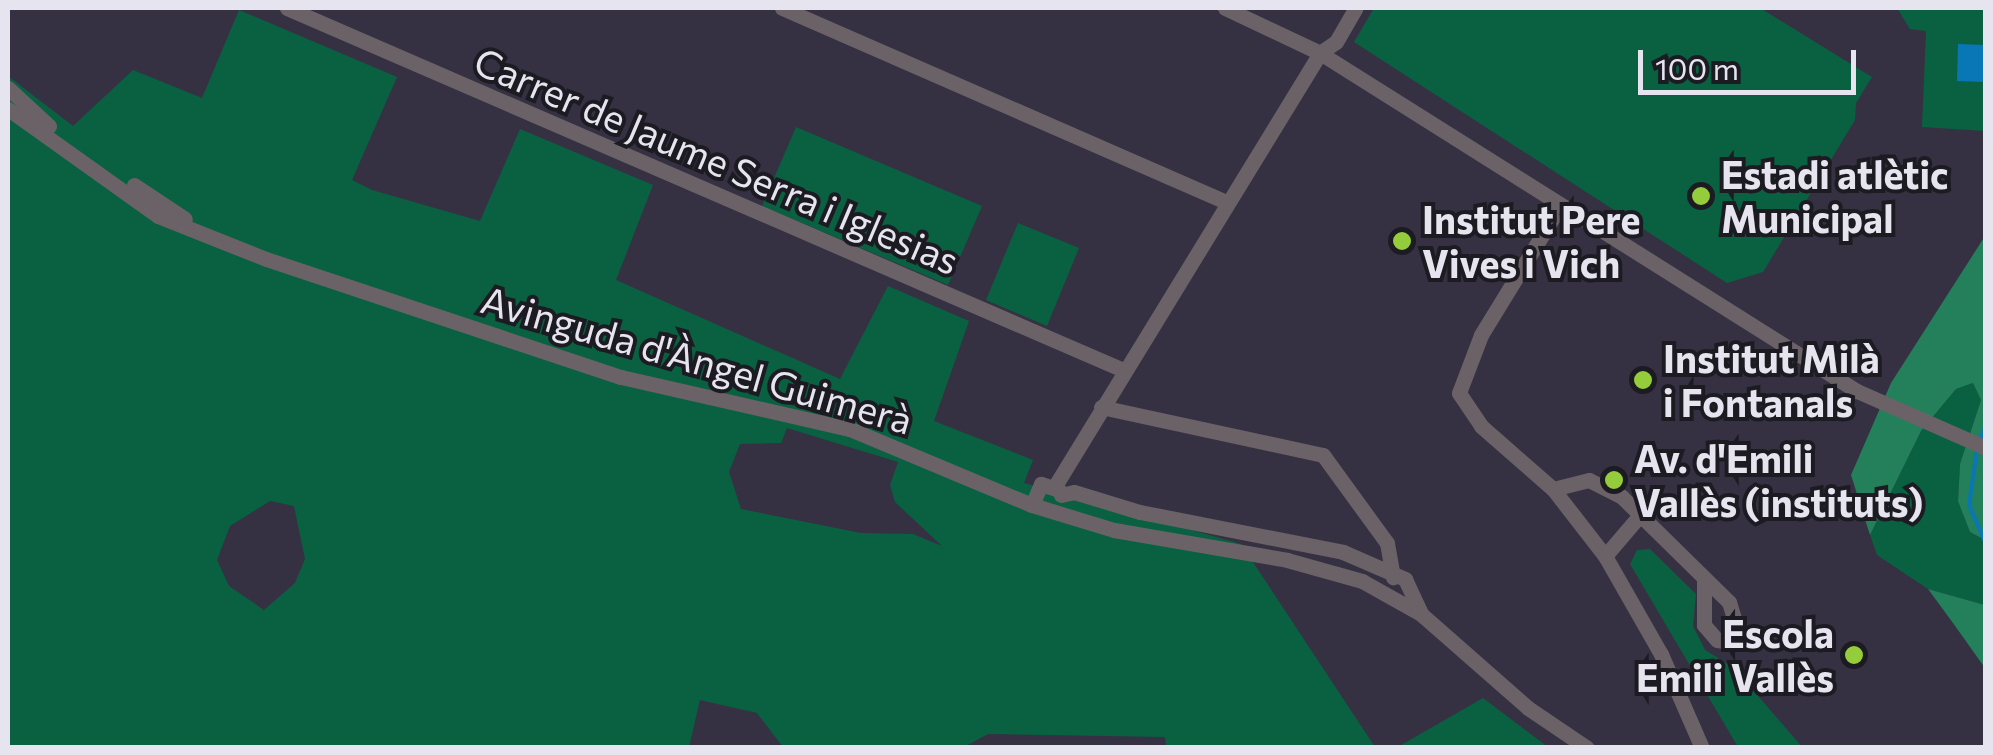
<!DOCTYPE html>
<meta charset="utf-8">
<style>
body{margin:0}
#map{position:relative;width:1993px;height:755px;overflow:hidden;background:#353142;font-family:Commissioner,sans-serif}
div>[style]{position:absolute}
.green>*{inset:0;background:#096142}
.forest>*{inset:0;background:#23805b}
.water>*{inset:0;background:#0976b5}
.stream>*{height:4px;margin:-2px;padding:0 2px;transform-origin:2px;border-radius:2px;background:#0976b5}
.minor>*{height:15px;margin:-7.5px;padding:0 7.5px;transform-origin:7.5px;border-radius:7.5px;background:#6b6267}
.dots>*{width:28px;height:28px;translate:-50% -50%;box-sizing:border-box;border:5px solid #1c1b22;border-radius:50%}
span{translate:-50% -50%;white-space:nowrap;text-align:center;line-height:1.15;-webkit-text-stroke:8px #1c1b22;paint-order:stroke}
.street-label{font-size:38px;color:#e6e4ef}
.poi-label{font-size:38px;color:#e6e4ef;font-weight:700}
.left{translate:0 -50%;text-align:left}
.right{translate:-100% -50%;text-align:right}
.frame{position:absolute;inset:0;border:10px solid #e6e4ef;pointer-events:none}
.scale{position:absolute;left:1638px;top:50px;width:218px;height:45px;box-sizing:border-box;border:5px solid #e6e4ef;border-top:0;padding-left:12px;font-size:30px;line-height:35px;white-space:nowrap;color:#e6e4ef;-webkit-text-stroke:8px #1c1b22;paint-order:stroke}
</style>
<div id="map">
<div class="green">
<i style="clip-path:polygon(1374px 8px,1760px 8px,1872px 77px,1856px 103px,1855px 120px,1763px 272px,1727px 283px,1354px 42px)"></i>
<i style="clip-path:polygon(1897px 8px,1985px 8px,1985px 131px,1922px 127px,1926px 31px,1910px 29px)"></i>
<i style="clip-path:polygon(evenodd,239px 10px,397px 77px,352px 180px,372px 190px,480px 221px,520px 129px,653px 185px,616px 280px,840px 379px,888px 286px,969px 321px,934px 421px,1033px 460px,1024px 483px,1241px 544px,1375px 747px,1166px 748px,1165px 737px,988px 734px,964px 747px,783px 747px,757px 713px,700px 700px,689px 747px,8px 747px,8px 76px,73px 126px,133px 70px,202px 98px,239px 10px,787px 428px,898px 462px,890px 485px,895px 502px,942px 546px,913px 534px,861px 533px,741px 509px,729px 472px,740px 444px,781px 443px,787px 428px,239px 10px,270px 501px,294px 506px,305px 559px,295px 583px,264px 610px,229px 586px,217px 560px,230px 526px,270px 501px)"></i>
<i style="clip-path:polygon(796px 127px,982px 206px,948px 285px,762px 206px)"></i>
<i style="clip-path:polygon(1018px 223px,1079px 248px,1047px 326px,986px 300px)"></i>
<i style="clip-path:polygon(1973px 383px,1981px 400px,1960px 464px,1958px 500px,1970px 532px,1985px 540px,1985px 605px,1928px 589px,1877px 555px,1870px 535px,1921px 431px,1956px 389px)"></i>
<i style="clip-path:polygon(1650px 549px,1696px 594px,1693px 626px,1705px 650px,1734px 668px,1802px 747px,1738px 747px,1630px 564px,1637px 550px)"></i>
<i style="clip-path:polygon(1483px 698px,1548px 747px,1396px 748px)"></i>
</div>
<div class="forest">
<i style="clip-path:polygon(1985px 236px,1985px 540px,1970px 532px,1958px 501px,1960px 464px,1981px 400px,1973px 383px,1956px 389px,1921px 431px,1870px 535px,1851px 475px,1891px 383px)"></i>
<i style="clip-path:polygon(1928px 589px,1985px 605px,1985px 668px,1953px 623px)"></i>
</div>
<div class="water">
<i style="clip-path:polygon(1958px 44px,1985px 45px,1985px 82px,1957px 81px)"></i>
</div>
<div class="stream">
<i style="left:1980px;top:440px;width:15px;rotate:-67deg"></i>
<i style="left:1977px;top:449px;width:57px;rotate:98.1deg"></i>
<i style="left:1969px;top:505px;width:43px;rotate:66.4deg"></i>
</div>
<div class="minor">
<i style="left:287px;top:8px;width:911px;rotate:23.41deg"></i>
<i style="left:782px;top:8px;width:485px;rotate:23.6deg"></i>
<i style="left:1225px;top:8px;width:105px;rotate:25.3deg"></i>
<i style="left:1320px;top:53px;width:635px;rotate:32.19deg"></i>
<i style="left:1857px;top:391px;width:141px;rotate:23.8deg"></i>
<i style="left:8px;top:88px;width:56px;rotate:42.8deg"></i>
<i style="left:8px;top:109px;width:184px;rotate:35.5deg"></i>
<i style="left:158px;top:216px;width:116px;rotate:21.7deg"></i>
<i style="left:266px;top:259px;width:374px;rotate:18.4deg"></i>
<i style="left:621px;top:377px;width:235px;rotate:12.8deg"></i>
<i style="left:850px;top:429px;width:197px;rotate:22.7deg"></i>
<i style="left:1032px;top:505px;width:86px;rotate:17deg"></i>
<i style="left:1114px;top:530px;width:176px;rotate:9.8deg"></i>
<i style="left:1287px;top:560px;width:78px;rotate:15.6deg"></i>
<i style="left:1362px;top:581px;width:68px;rotate:29.2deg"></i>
<i style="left:1421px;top:614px;width:142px;rotate:41.3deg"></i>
<i style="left:1528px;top:708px;width:71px;rotate:34.1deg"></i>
<i style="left:134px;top:185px;width:61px;rotate:33.7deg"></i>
<i style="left:1560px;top:206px;width:151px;rotate:121.5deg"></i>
<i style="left:1481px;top:335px;width:62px;rotate:110.8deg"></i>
<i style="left:1459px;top:393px;width:40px;rotate:56deg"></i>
<i style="left:1481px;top:426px;width:96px;rotate:41.2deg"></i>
<i style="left:1553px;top:489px;width:85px;rotate:52.2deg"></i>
<i style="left:1605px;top:556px;width:113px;rotate:60.3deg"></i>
<i style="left:1661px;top:654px;width:103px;rotate:66.4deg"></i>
<i style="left:1101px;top:407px;width:227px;rotate:12.2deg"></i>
<i style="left:1323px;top:455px;width:109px;rotate:54deg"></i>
<i style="left:1387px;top:543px;width:35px;rotate:80deg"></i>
<i style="left:1055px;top:486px;width:508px;rotate:-58.53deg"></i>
<i style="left:1320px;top:53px;width:19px;rotate:-35deg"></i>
<i style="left:1336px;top:42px;width:39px;rotate:-60deg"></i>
<i style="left:1553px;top:489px;width:37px;rotate:-14deg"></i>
<i style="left:1589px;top:480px;width:37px;rotate:27deg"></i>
<i style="left:1622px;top:497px;width:150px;rotate:44.5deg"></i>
<i style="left:1729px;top:602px;width:24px;rotate:73deg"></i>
<i style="left:1736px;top:625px;width:18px;rotate:106deg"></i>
<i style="left:1731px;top:642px;width:14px;rotate:-172deg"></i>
<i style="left:1717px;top:640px;width:20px;rotate:-131deg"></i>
<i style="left:1704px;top:625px;width:46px;rotate:-90deg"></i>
<i style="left:1061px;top:495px;width:13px;rotate:-13deg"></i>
<i style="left:1074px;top:492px;width:69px;rotate:16.9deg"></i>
<i style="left:1140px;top:512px;width:207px;rotate:11.1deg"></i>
<i style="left:1343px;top:552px;width:68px;rotate:23.5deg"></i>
<i style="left:1405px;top:579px;width:38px;rotate:65deg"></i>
<i style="left:1032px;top:505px;width:23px;rotate:-67deg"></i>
<i style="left:1041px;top:484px;width:19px;rotate:18deg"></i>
<i style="left:1605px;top:556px;width:55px;rotate:-49.4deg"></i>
</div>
<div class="dots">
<i style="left:1701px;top:196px;background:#94cc3c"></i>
<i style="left:1402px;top:241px;background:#94cc3c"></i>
<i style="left:1643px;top:380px;background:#94cc3c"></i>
<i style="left:1614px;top:480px;background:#94cc3c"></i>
<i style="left:1854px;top:655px;background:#94cc3c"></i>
</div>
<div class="street-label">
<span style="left:717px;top:160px;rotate:23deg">Carrer de Jaume Serra i Iglesias</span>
<span style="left:697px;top:359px;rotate:16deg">Avinguda d'Àngel Guimerà</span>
</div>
<div class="poi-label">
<span class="left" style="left:1721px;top:196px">Estadi atlètic<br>Municipal</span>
<span class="left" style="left:1422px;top:241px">Institut Pere<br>Vives i Vich</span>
<span class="left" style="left:1663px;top:380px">Institut Milà<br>i Fontanals</span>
<span class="left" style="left:1634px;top:480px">Av. d'Emili<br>Vallès (instituts)</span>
<span class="right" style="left:1834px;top:655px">Escola<br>Emili Vallès</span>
</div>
<div class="frame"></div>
<div class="scale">100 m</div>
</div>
